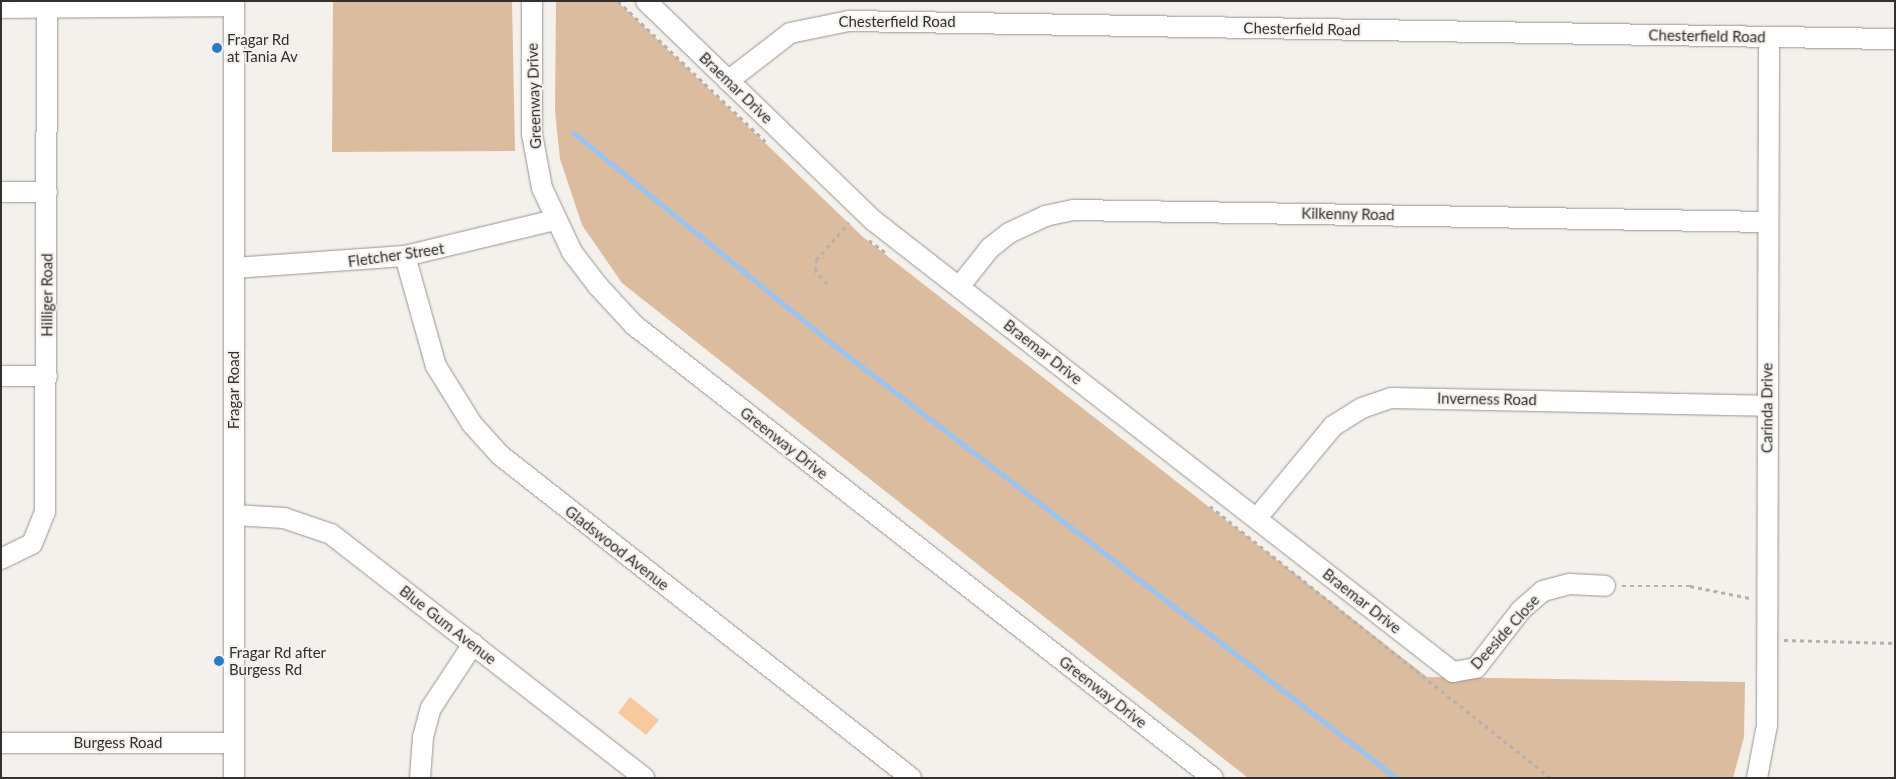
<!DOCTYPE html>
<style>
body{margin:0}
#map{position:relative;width:1896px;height:779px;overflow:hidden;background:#f4f0ec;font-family:Lato,sans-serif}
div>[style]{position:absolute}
.green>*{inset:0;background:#dbbc9e}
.stream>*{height:4.5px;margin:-2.25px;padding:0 2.25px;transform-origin:2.25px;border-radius:2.25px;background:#99c4f1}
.building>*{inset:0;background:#f7ca9c}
.path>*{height:2.5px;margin-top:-1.25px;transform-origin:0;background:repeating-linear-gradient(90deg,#b4b1ae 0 4px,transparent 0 8px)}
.roads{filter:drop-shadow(0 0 1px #989490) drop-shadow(0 0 1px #989490)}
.minor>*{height:20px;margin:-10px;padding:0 10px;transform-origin:10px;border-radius:10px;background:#fff}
.dots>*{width:14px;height:14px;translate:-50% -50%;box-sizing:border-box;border:2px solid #f4f0ec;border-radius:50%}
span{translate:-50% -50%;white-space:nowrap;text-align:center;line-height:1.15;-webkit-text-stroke:4px #f4f0ec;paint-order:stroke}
.street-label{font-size:15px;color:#333130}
.poi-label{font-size:15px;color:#333130}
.left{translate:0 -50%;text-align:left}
.frame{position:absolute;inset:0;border:2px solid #333130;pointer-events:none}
</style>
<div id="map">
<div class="green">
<i style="clip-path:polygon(333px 1px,512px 1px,515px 151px,332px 152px)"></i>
<i style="clip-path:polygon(556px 1px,617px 1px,863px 237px,1427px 677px,1745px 682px,1744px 737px,1733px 778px,1248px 778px,622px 283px,582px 225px,560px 159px,555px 111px)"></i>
</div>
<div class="stream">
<i style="left:574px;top:133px;width:324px;rotate:39.2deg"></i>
<i style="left:825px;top:338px;width:722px;rotate:37.57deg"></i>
</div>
<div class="building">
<i style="clip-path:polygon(630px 697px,659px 720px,646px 735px,618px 713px)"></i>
</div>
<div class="path">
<i style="left:618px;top:1px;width:204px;rotate:43.6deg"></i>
<i style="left:869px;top:240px;width:20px;rotate:37deg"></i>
<i style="left:827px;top:284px;width:18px;rotate:-133deg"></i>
<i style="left:815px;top:271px;width:11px;rotate:-85deg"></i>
<i style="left:816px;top:260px;width:50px;rotate:-49deg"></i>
<i style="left:1210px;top:506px;width:436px;rotate:38.6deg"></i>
<i style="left:1622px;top:586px;width:68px"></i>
<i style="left:1690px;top:586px;width:61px;rotate:11.3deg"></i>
<i style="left:1784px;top:640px;width:111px;rotate:1.5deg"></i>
</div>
<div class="roads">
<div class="minor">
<i style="left:532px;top:1px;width:133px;rotate:90deg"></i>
<i style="left:532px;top:134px;width:55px;rotate:79.5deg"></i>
<i style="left:542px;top:188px;width:71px;rotate:64.9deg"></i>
<i style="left:572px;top:252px;width:43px;rotate:52.6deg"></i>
<i style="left:598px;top:286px;width:53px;rotate:47.3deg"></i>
<i style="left:634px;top:325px;width:735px;rotate:38.04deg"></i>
<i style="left:646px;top:1px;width:317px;rotate:44deg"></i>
<i style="left:874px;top:221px;width:734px;rotate:37.92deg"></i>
<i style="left:1453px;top:672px;width:23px;rotate:-10deg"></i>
<i style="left:1476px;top:668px;width:73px;rotate:-52.2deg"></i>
<i style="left:1521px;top:610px;width:29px;rotate:-41deg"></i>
<i style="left:1543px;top:591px;width:28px;rotate:-15deg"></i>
<i style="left:1570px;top:584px;width:35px;rotate:3deg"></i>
<i style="left:1px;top:8px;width:233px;rotate:-0.5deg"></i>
<i style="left:728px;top:81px;width:78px;rotate:-37.7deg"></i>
<i style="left:790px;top:33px;width:60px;rotate:-11.5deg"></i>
<i style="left:849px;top:21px;width:1046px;rotate:0.99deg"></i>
<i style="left:1px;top:192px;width:46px"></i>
<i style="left:405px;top:256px;width:114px;rotate:74.3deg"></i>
<i style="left:436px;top:366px;width:68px;rotate:58.2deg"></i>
<i style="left:472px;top:424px;width:42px;rotate:47.9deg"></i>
<i style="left:500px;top:455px;width:523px;rotate:38.16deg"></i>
<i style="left:234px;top:268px;width:171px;rotate:-4deg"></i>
<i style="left:405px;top:256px;width:154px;rotate:-13.5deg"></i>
<i style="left:959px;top:287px;width:50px;rotate:-51.5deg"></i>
<i style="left:990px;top:248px;width:24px;rotate:-38deg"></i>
<i style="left:1009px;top:233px;width:40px;rotate:-25deg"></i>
<i style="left:1045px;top:216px;width:30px;rotate:-12deg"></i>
<i style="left:1074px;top:210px;width:692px;rotate:0.99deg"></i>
<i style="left:1px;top:376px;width:46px"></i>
<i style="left:234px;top:515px;width:50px;rotate:3.4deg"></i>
<i style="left:284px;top:518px;width:50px;rotate:18.8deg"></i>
<i style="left:331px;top:534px;width:397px;rotate:37.9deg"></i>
<i style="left:1257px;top:518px;width:119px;rotate:-50.4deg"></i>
<i style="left:1333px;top:426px;width:34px;rotate:-32deg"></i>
<i style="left:1362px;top:408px;width:31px;rotate:-19deg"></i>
<i style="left:1391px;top:398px;width:375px;rotate:1.2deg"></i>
<i style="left:1px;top:559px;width:34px;rotate:-26deg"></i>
<i style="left:32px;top:544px;width:35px;rotate:-68deg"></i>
<i style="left:45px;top:511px;width:503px;rotate:-89.77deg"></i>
<i style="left:1px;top:743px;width:233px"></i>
<i style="left:234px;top:778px;width:777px;rotate:-90deg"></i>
<i style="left:420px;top:778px;width:41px;rotate:-85.8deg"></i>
<i style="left:423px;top:737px;width:30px;rotate:-75deg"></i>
<i style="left:431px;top:708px;width:77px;rotate:-56.7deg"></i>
<i style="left:1757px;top:778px;width:54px;rotate:-79.3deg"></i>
<i style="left:1767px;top:725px;width:688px;rotate:-89.83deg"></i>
</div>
</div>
<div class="dots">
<i style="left:217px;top:48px;background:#287dcb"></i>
<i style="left:219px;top:661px;background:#287dcb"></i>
</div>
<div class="street-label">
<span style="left:897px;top:22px">Chesterfield Road</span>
<span style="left:1302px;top:29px;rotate:1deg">Chesterfield Road</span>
<span style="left:1707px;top:36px;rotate:1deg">Chesterfield Road</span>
<span style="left:736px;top:88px;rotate:44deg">Braemar Drive</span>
<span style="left:534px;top:96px;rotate:-92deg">Greenway Drive</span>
<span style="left:1348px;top:214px;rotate:1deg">Kilkenny Road</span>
<span style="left:396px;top:255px;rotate:-8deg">Fletcher Street</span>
<span style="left:47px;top:295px;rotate:-90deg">Hilliger Road</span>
<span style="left:1043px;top:352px;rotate:38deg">Braemar Drive</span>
<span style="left:234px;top:390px;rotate:-90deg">Fragar Road</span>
<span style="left:1487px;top:399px;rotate:1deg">Inverness Road</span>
<span style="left:1767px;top:408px;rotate:-90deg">Carinda Drive</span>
<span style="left:784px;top:443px;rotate:38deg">Greenway Drive</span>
<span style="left:617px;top:548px;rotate:38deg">Gladswood Avenue</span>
<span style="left:1362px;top:601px;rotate:38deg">Braemar Drive</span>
<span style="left:448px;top:625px;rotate:38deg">Blue Gum Avenue</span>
<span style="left:1505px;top:632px;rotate:-48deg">Deeside Close</span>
<span style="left:1103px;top:692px;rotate:38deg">Greenway Drive</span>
<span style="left:118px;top:743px">Burgess Road</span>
</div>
<div class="poi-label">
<span class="left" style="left:227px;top:48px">Fragar Rd<br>at Tania Av</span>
<span class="left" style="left:229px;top:661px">Fragar Rd after<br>Burgess Rd</span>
</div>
<div class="frame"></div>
</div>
